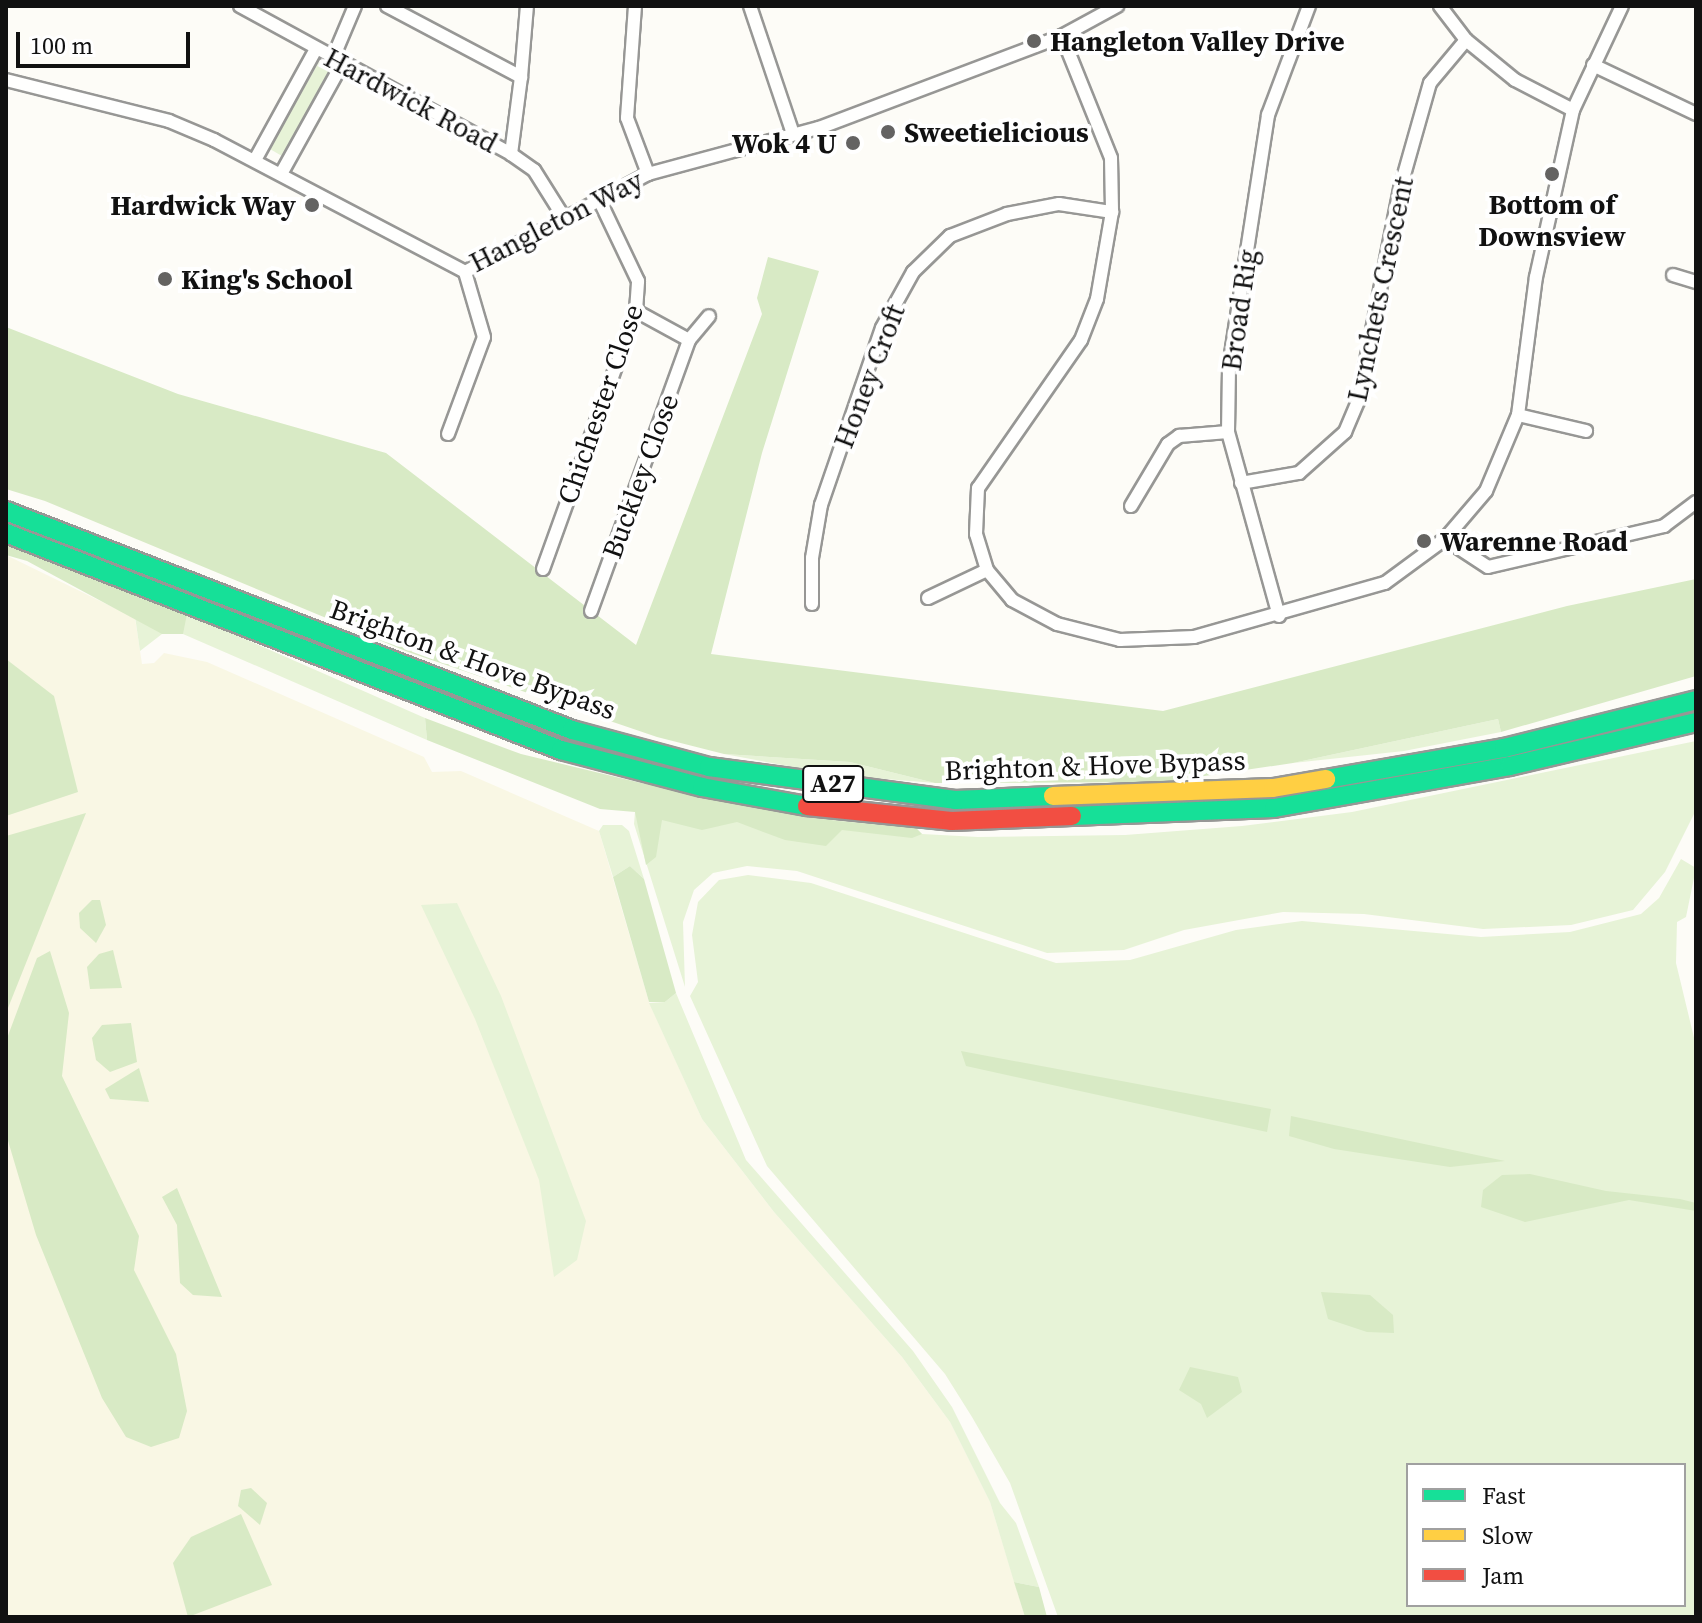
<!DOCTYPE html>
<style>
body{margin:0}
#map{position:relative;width:1702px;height:1623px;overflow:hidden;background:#fdfcf7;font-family:"Source Serif 4",serif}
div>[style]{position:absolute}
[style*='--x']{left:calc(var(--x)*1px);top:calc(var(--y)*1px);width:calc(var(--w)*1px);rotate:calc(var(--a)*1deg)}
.farmland>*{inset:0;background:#f9f7e4}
.green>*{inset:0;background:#e7f3d7;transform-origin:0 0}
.forest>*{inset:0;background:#d8eac5}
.roads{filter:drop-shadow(2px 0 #979795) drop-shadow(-2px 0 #979795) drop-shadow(0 2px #979795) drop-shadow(0 -2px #979795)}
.street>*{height:12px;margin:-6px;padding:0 6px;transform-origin:6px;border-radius:6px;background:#fffffe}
.fast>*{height:18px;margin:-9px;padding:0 9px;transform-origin:9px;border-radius:9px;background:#16e098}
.slow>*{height:18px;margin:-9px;padding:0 9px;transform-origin:9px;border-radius:9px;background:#ffcf43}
.jam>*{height:18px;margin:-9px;padding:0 9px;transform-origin:9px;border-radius:9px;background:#f24e42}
.dots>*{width:22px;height:22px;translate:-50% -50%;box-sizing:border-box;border:4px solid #fff;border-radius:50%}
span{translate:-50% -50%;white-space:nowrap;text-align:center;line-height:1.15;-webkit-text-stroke:8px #fff;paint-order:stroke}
.shield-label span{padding:2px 6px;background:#fff;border:2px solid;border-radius:6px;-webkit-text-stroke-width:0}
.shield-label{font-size:26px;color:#111;font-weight:700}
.poi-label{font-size:28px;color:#111;font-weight:700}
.left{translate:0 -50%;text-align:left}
.right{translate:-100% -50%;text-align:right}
.street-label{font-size:28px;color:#111}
.frame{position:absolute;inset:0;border:8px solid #111;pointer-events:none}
.legend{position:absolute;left:1406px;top:1463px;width:280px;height:144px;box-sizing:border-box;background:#fff;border:2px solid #a0a0a0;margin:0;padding:10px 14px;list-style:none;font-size:24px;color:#111}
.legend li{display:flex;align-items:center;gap:16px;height:40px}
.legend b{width:40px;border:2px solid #a0a0a0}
.scale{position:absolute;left:16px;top:32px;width:174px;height:36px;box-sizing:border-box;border:4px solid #111;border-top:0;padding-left:10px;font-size:24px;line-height:28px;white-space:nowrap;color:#111;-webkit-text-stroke:6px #fff;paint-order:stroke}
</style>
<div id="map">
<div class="farmland">
<i style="clip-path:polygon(6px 555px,135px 618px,142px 664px,154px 663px,164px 653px,207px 662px,424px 757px,432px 772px,461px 771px,599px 831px,649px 1002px,702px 1119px,774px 1212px,902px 1357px,950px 1422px,990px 1502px,1025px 1617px,6px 1617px)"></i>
</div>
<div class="green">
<i style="left:319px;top:62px;width:16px;height:100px;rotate:30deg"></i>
<i style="clip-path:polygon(131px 589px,425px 718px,427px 740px,183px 634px,162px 634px,140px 651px)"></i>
<i style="clip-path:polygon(1498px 719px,1501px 732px,1404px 751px,1293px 763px)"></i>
<i style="clip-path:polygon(1696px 741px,1696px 810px,1665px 872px,1633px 910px,1571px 925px,1483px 929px,1364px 914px,1283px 912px,1184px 930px,1124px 950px,1047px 953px,797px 871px,747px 866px,713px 873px,694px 890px,683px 922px,685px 987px,634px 824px,635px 812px,767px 810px,916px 828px,922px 834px,978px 837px,1125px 835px,1242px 826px,1352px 812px)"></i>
<i style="clip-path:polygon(724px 754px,850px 762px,935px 783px,836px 775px)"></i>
<i style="clip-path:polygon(603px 825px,622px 825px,629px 831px,644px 879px,630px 866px,613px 877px,599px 831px)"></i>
<i style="clip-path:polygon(evenodd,1681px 859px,1696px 868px,1686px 917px,1677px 922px,1676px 963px,1696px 1046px,1696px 1617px,1058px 1617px,1010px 1483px,972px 1417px,945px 1374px,767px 1166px,690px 996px,698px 982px,692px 935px,698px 902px,719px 880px,748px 875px,811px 883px,1056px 963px,1130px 960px,1236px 930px,1302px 921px,1481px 937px,1570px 932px,1641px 914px,1659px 898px,1681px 859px,1408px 1465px,1684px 1465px,1684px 1605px,1408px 1605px,1408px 1465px)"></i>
<i style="clip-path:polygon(457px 903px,501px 996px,586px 1221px,577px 1260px,554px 1277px,539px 1180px,475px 1019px,421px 905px)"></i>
<i style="clip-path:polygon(676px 993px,746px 1160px,913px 1351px,952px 1407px,1000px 1503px,1016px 1523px,1039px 1587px,1014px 1582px,990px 1502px,950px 1422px,902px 1357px,774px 1212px,702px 1119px,649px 1003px,665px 1002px)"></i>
</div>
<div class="forest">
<i style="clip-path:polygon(768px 257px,819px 271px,762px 453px,711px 654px,1163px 711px,1567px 606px,1696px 579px,1696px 676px,1501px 732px,1498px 719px,1293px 763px,1164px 782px,935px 783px,850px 762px,724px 754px,657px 737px,408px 652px,45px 501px,6px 489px,6px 327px,178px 394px,386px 453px,636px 645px,762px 314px,757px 298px)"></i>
<i style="clip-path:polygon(6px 544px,187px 614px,183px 634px,162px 634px,27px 561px,6px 555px)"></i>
<i style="clip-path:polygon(6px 659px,54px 696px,78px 792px,6px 816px)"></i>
<i style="clip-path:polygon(425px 718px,521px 754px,641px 783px,836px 821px,916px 828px,922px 834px,912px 838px,842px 830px,826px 846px,785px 840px,737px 822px,702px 830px,662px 820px,656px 857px,646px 865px,635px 812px,600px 809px,427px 740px)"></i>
<i style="clip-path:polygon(86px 813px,6px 1013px,6px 836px)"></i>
<i style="clip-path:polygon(630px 866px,644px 879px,676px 993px,665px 1002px,649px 1002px,613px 877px)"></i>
<i style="clip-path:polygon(92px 900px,100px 900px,106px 925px,96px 943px,80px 928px,79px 913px)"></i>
<i style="clip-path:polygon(113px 950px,122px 988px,90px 989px,87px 967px,99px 954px)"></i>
<i style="clip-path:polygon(50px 951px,69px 1013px,62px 1076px,139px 1236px,134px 1270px,176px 1354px,187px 1411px,179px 1438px,151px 1447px,126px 1437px,102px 1398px,36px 1235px,6px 1134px,6px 1041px,37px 958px)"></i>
<i style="clip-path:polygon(131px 1023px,137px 1062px,110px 1072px,96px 1060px,92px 1038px,102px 1025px)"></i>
<i style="clip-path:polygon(961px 1051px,1271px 1109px,1267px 1132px,966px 1066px)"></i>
<i style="clip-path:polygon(139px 1068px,149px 1102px,110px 1099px,105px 1089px)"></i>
<i style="clip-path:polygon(1291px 1116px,1505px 1161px,1450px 1167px,1334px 1149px,1289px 1136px)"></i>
<i style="clip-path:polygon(1530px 1174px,1606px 1191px,1680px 1199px,1696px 1203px,1696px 1211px,1629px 1200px,1525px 1222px,1481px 1207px,1483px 1190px,1502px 1175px)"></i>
<i style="clip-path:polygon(177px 1188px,222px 1297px,193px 1295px,180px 1283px,177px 1225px,162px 1197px)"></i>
<i style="clip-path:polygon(1321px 1292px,1370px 1295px,1393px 1315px,1394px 1333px,1367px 1332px,1328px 1319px)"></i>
<i style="clip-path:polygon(1190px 1367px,1238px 1377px,1242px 1392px,1207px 1418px,1201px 1404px,1179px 1390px)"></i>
<i style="clip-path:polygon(251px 1488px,267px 1503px,260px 1525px,238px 1506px,241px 1490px)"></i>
<i style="clip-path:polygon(241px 1514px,272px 1585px,188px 1617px,173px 1563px,191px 1537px)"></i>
<i style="clip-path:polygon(1014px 1582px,1039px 1587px,1047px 1617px,1025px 1617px)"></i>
</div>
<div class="roads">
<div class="street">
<i style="--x:240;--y:6;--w:309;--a:28.6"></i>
<i style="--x:511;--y:154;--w:28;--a:35"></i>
<i style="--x:534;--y:170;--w:54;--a:57.8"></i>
<i style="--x:387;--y:6;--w:152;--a:27.9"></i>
<i style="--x:521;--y:77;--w:78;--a:97.4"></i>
<i style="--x:635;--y:6;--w:112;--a:94.1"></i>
<i style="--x:627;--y:118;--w:60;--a:69.4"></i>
<i style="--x:750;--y:6;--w:135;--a:71.4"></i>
<i style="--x:1440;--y:6;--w:43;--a:52.6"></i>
<i style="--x:1466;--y:40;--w:63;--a:39.2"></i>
<i style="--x:1515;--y:80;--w:65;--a:27.3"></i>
<i style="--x:1062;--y:36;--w:131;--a:68.1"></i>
<i style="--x:1111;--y:158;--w:54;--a:88.9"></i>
<i style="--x:1112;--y:212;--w:88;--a:99.8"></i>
<i style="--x:1097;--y:299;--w:44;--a:111.3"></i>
<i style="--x:1081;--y:340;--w:180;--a:124.8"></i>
<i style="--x:978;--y:488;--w:46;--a:92.5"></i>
<i style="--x:976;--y:534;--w:38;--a:73"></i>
<i style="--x:987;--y:570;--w:39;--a:50"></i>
<i style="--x:1012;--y:600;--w:51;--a:28.1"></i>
<i style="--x:1057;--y:624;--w:65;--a:14.3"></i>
<i style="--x:1120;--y:640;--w:74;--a:-2.3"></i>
<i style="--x:1194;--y:637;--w:198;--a:-15.8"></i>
<i style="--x:1385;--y:583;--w:74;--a:-36.3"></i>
<i style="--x:1445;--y:539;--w:63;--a:-49.5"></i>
<i style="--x:1486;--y:491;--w:82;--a:-67.2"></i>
<i style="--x:1518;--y:415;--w:139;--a:-82.6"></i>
<i style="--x:1536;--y:277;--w:171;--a:-77.5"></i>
<i style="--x:1573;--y:110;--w:115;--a:-64.8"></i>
<i style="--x:333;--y:58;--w:56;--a:-67.1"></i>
<i style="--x:1593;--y:65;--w:114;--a:25.4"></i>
<i style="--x:521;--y:77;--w:71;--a:-85.2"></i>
<i style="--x:6;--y:80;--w:168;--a:14.1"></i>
<i style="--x:169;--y:121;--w:49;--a:22.9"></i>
<i style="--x:214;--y:140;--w:284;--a:27.7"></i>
<i style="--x:465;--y:272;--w:208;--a:-28.2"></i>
<i style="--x:648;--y:174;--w:177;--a:-15.1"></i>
<i style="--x:819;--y:128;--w:260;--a:-20.7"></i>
<i style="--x:1062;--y:36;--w:63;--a:-28.6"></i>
<i style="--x:255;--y:160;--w:127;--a:-61.2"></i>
<i style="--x:281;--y:174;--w:126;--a:-61"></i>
<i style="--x:1673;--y:275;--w:24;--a:17"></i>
<i style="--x:689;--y:340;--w:31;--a:-50"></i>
<i style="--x:1518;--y:415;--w:70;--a:13.2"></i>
<i style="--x:448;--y:434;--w:103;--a:-69.6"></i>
<i style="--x:484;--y:337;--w:68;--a:-106.3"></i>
<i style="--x:1241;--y:483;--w:59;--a:-9.8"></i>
<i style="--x:1299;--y:473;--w:62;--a:-41.7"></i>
<i style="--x:1345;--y:432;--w:34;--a:-67"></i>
<i style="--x:1358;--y:401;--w:216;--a:-78.8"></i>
<i style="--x:1400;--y:189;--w:110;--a:-74.2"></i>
<i style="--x:1430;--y:83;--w:56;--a:-50.1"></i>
<i style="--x:1131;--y:506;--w:72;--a:-59.2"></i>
<i style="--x:1168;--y:444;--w:14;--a:-36"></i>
<i style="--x:1179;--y:436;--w:49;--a:-4.7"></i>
<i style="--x:1445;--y:539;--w:51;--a:33.1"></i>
<i style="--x:1488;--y:567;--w:181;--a:-13.1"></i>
<i style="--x:1664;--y:526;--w:40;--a:-37"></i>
<i style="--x:543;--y:569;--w:274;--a:-70.2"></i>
<i style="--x:636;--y:311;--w:30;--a:-86"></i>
<i style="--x:638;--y:281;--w:93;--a:-115.5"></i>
<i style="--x:928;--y:598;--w:65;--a:-25.4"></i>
<i style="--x:812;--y:604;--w:46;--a:-90"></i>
<i style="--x:812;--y:558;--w:54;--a:-80.4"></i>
<i style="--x:821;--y:505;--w:187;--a:-71"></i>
<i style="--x:882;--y:328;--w:64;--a:-61"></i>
<i style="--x:913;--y:272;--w:52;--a:-44.2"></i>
<i style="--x:950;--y:236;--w:61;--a:-21.1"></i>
<i style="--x:1007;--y:214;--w:53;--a:-10.9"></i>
<i style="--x:1059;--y:204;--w:54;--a:8.6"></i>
<i style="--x:591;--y:611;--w:288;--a:-70.1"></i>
<i style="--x:689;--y:340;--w:60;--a:-151.3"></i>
<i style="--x:1279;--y:616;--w:191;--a:-105.5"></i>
<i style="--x:1228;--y:432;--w:65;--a:-89.1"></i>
<i style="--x:1229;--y:367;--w:255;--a:-81.2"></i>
<i style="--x:1268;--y:115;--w:116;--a:-69.4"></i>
</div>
<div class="fast">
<i style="--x:6;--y:511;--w:607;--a:21.15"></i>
<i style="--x:572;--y:730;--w:142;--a:15.1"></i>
<i style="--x:709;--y:767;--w:248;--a:7.6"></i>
<i style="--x:955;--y:800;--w:98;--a:-2.3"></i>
<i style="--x:6;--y:533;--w:596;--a:21.36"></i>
<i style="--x:561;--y:750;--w:146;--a:14.7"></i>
<i style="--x:702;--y:787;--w:107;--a:10.3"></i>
<i style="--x:1326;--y:779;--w:181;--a:-9.9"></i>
<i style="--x:1504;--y:748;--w:198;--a:-14"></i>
<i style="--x:1072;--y:816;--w:202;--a:-2.3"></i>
<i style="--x:1274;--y:808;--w:240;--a:-10.1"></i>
<i style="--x:1510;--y:766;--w:191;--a:-13.3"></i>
</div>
<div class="slow">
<i style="--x:1053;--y:796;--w:220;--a:-2.1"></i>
<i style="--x:1273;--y:788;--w:54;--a:-9.6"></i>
</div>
<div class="jam">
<i style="--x:807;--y:806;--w:145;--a:5.9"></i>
<i style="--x:951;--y:821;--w:121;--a:-2.4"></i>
</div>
</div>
<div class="dots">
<i style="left:1034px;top:41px;background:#646362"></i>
<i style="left:888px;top:132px;background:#646362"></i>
<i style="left:853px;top:143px;background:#646362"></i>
<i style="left:1552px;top:174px;background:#646362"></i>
<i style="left:312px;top:205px;background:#646362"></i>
<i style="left:165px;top:279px;background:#646362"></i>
<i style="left:1424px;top:541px;background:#646362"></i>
</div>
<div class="shield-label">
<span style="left:833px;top:784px">A27</span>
</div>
<div class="poi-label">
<span class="left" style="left:1050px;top:41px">Hangleton Valley Drive</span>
<span class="left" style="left:904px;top:132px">Sweetielicious</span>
<span class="right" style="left:837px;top:143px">Wok 4 U</span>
<span style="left:1552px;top:220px">Bottom of<br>Downsview</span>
<span class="right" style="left:296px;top:205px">Hardwick Way</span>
<span class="left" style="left:181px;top:279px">King's School</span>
<span class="left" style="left:1440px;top:541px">Warenne Road</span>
</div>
<div class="street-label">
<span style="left:411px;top:100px;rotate:28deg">Hardwick Road</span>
<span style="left:556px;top:221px;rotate:-27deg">Hangleton Way</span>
<span style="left:1380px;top:289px;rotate:-78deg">Lynchets Crescent</span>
<span style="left:1239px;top:310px;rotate:-82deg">Broad Rig</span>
<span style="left:869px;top:376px;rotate:-69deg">Honey Croft</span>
<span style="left:600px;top:404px;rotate:-71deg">Chichester Close</span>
<span style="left:640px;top:476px;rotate:-70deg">Buckley Close</span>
<span style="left:473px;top:659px;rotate:20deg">Brighton &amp; Hove Bypass</span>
<span style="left:1095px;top:765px;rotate:-2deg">Brighton &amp; Hove Bypass</span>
</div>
<div class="frame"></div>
<ul class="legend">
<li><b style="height:10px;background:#16e098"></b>Fast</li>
<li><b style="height:10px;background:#ffcf43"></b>Slow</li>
<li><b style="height:10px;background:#f24e42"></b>Jam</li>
</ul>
<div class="scale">100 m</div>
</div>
